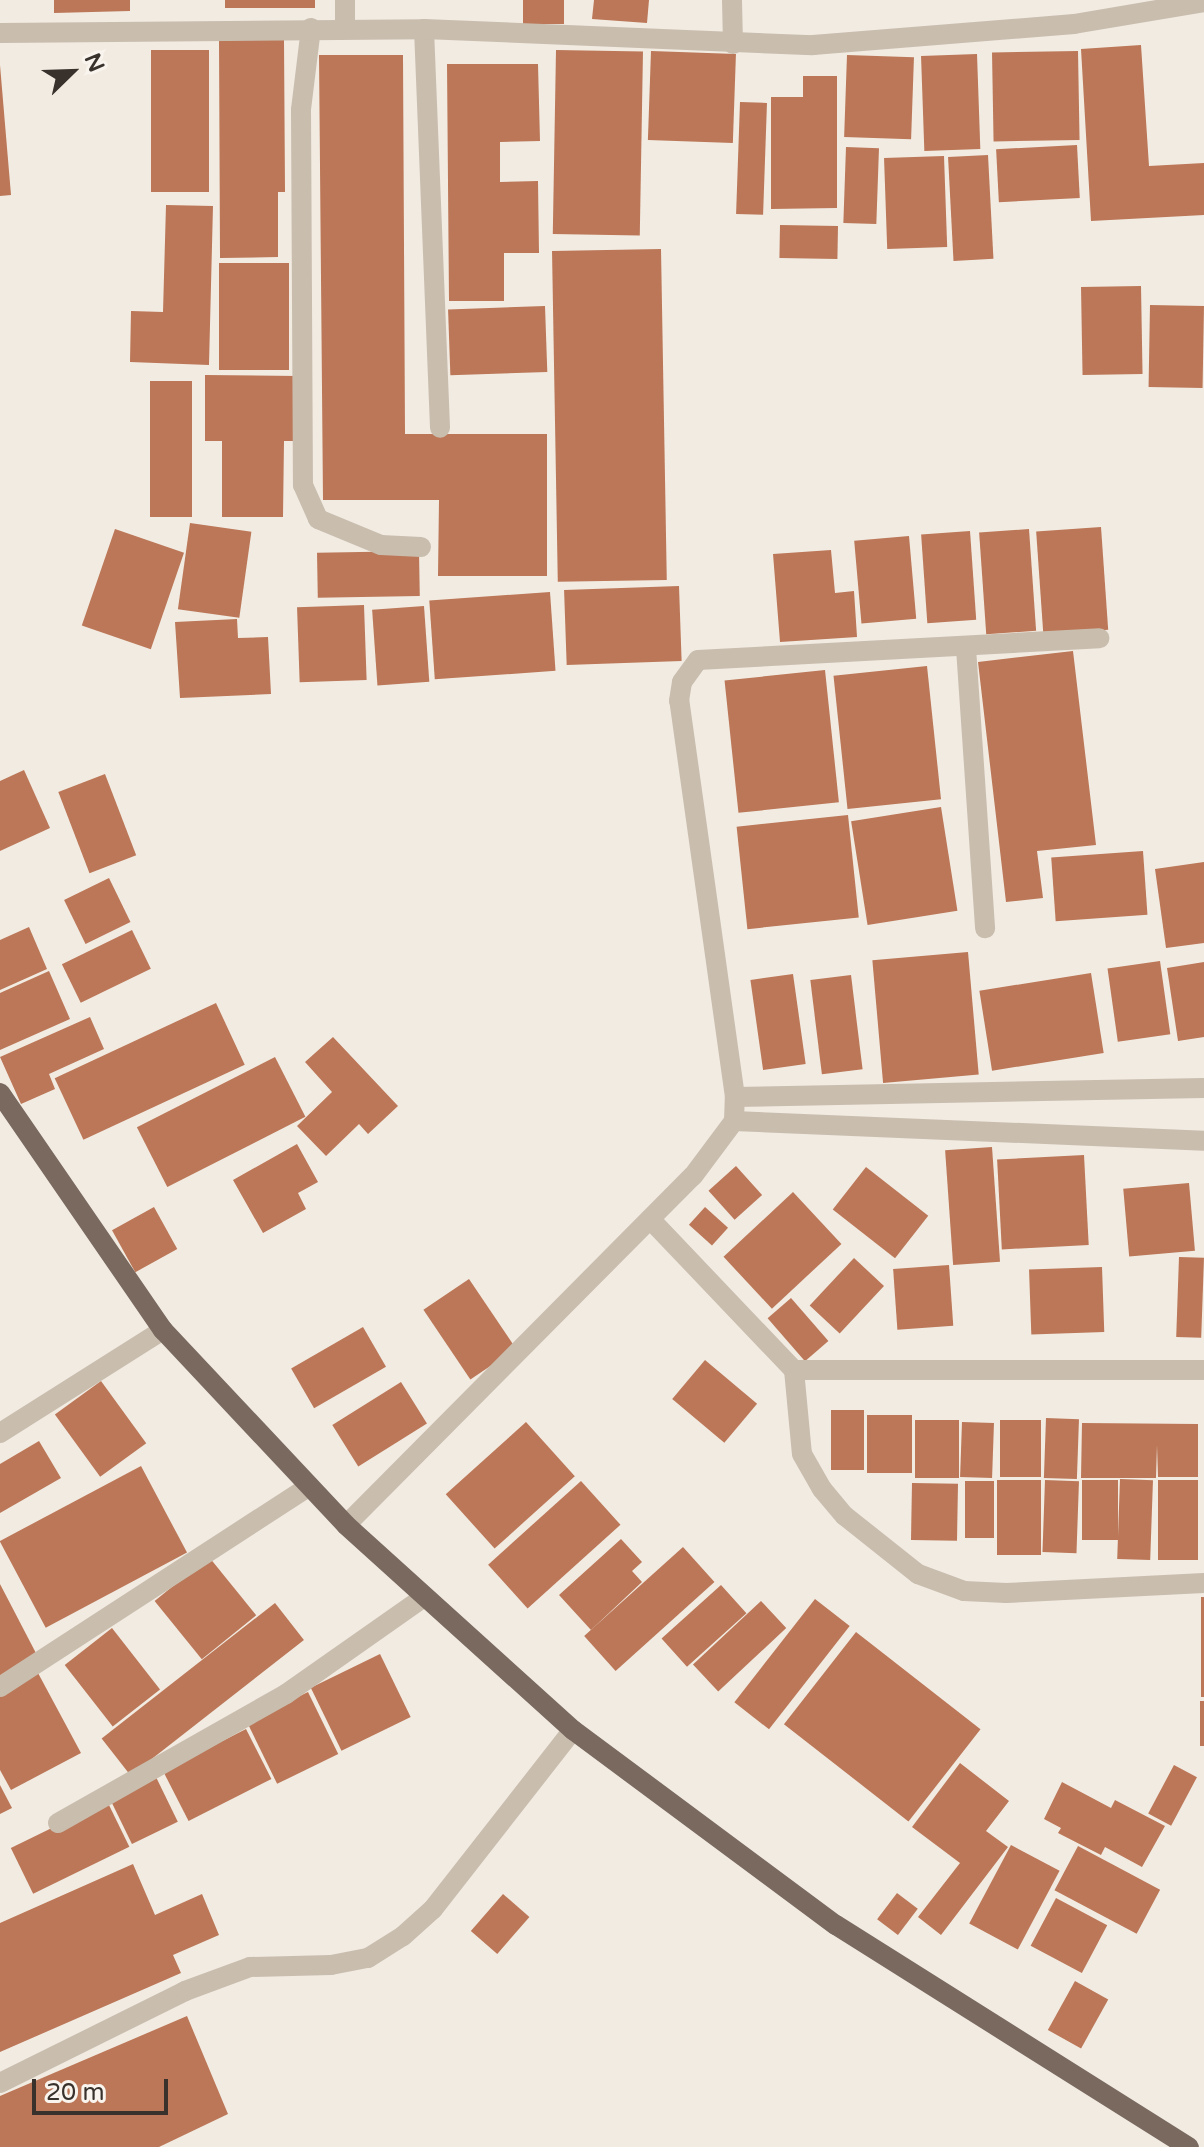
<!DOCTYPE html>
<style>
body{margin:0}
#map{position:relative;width:1204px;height:2147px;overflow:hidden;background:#f2ebe2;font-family:"Varela Round",sans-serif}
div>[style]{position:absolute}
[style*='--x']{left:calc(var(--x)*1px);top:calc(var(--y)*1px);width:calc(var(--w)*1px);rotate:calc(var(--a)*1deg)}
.building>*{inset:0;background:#bb7757;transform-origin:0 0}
.service>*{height:20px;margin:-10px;padding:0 10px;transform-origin:10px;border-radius:10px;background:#c9bdae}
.minor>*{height:20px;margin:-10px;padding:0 10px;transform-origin:10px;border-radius:10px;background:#c9bdae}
.primary>*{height:20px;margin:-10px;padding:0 10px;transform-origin:10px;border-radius:10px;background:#79695f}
span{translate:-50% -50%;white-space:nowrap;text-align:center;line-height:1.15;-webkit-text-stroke:7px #f9f5ee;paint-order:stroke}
.north{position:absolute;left:32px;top:32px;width:80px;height:80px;-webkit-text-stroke:6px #f9f5ee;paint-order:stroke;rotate:67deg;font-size:22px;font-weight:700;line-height:32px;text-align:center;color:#38312c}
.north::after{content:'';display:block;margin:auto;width:28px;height:36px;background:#38312c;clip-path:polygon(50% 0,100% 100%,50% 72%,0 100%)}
.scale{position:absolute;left:32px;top:2079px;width:136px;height:36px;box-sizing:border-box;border:4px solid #38312c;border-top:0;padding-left:10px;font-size:24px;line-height:28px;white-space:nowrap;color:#38312c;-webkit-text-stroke:6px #f9f5ee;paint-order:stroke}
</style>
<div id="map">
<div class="building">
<i style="clip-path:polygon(54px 0,130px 0,130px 11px,54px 13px)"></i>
<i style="left:225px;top:0;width:90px;height:8px"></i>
<i style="left:523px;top:0;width:41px;height:24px"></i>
<i style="clip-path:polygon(594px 0,649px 0,647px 23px,592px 19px)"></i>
<i style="clip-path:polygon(284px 39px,285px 192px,278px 192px,278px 257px,220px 258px,219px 40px)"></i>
<i style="clip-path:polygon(1141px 45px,1149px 166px,1204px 163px,1204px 215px,1091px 221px,1081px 49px)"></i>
<i style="left:151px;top:50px;width:58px;height:142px"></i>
<i style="left:556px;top:50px;width:87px;height:184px;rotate:1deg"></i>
<i style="left:651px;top:51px;width:85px;height:89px;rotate:2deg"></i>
<i style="left:1078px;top:51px;width:89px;height:86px;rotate:89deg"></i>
<i style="left:977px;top:54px;width:95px;height:56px;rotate:88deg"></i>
<i style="clip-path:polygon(319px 55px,403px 55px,405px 434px,547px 434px,547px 576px,438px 576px,439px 500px,323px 500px)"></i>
<i style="left:847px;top:55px;width:67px;height:82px;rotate:2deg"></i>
<i style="clip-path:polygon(447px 64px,538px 64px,540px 141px,500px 142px,500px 182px,538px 181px,539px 253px,504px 253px,504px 301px,449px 301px)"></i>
<i style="clip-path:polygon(0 65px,11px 195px,0 196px)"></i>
<i style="clip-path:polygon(803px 76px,837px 76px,837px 208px,771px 209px,771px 97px,803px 97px)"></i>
<i style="left:740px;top:102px;width:27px;height:112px;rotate:2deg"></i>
<i style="left:1077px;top:145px;width:53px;height:81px;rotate:87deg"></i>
<i style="left:846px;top:147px;width:33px;height:76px;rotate:2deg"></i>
<i style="left:988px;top:155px;width:104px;height:40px;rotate:87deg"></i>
<i style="left:944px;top:156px;width:91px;height:60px;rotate:88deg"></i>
<i style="clip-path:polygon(166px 205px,213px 206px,209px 365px,130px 362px,131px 311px,163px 312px)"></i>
<i style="left:780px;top:225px;width:58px;height:33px;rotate:1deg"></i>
<i style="left:661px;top:249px;width:331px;height:109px;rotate:89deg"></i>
<i style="left:219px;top:263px;width:70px;height:107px"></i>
<i style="left:1141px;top:286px;width:88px;height:60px;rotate:89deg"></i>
<i style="left:1150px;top:305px;width:54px;height:82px;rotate:1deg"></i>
<i style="left:545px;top:306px;width:66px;height:97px;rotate:88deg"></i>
<i style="clip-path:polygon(205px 375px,298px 376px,298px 441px,284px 441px,283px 517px,222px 517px,222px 441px,205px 441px)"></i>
<i style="left:150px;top:381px;width:42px;height:136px"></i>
<i style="left:190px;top:523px;width:62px;height:87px;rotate:8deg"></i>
<i style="left:1101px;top:527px;width:103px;height:65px;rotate:86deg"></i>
<i style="left:115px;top:529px;width:73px;height:102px;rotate:19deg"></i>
<i style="left:1029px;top:529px;width:102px;height:50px;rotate:86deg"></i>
<i style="left:970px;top:531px;width:89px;height:49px;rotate:86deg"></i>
<i style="left:909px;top:536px;width:83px;height:55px;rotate:85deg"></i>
<i style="clip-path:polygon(831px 550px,835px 593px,854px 591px,857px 637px,780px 642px,773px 554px)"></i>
<i style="left:419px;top:551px;width:45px;height:102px;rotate:89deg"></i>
<i style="left:679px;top:586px;width:75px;height:115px;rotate:88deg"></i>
<i style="left:550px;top:592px;width:79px;height:121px;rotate:86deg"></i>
<i style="left:364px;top:605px;width:75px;height:67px;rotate:88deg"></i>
<i style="left:424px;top:606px;width:76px;height:52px;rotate:86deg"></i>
<i style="clip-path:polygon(237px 619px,238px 638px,268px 637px,271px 694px,180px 698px,175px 622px)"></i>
<i style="clip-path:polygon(1073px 651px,1096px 845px,1037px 851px,1043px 898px,1006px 902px,978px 662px)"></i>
<i style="left:927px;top:666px;width:134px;height:94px;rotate:84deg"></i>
<i style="left:825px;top:670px;width:133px;height:101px;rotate:84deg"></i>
<i style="clip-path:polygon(24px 770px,50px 828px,0 851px,0 781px)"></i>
<i style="left:105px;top:774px;width:87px;height:50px;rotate:69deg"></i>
<i style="left:941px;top:807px;width:105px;height:91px;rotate:81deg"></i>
<i style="left:848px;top:815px;width:103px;height:112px;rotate:84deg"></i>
<i style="left:1143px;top:851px;width:64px;height:92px;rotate:86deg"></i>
<i style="clip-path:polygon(1204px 862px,1204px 943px,1166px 948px,1155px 869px)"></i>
<i style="left:109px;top:878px;width:49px;height:50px;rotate:64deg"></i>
<i style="clip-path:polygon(29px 927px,47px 969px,0 990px,0 940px)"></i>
<i style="left:132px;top:930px;width:43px;height:78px;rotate:64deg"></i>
<i style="left:968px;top:952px;width:123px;height:96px;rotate:85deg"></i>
<i style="left:1160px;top:961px;width:74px;height:53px;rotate:82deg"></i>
<i style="clip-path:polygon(1204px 962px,1204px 1037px,1178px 1041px,1167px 968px)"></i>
<i style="clip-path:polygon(49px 971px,70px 1019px,0 1050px,0 993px)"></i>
<i style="left:1091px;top:973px;width:81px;height:113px;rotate:81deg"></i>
<i style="left:793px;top:974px;width:91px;height:43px;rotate:82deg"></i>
<i style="left:851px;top:975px;width:95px;height:41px;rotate:83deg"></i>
<i style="left:216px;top:1003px;width:68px;height:178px;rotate:65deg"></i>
<i style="clip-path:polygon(90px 1017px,104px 1049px,49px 1074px,55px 1089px,21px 1104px,0 1057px)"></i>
<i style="clip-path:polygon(333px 1037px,398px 1106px,368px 1134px,359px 1124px,326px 1156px,297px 1126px,332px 1092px,305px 1062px)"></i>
<i style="left:275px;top:1057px;width:67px;height:155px;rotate:63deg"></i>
<i style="clip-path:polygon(297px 1144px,318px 1182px,298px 1193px,306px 1209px,263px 1233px,233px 1180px)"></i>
<i style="left:992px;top:1147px;width:115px;height:47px;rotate:86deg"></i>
<i style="left:1084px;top:1155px;width:90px;height:87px;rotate:87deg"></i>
<i style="left:736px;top:1166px;width:39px;height:37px;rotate:48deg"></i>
<i style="left:866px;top:1167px;width:79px;height:54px;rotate:38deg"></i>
<i style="left:1189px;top:1183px;width:68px;height:66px;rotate:85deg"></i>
<i style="left:793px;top:1192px;width:71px;height:95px;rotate:47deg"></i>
<i style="left:154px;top:1207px;width:48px;height:48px;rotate:61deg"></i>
<i style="left:705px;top:1207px;width:31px;height:24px;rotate:42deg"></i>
<i style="left:1179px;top:1257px;width:25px;height:80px;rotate:2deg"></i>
<i style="left:854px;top:1258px;width:41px;height:65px;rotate:43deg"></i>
<i style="left:949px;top:1265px;width:61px;height:56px;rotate:86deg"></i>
<i style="left:1102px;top:1267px;width:65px;height:73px;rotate:88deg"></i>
<i style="left:469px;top:1279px;width:84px;height:55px;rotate:56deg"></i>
<i style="left:791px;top:1298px;width:57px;height:31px;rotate:49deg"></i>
<i style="left:363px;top:1327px;width:46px;height:83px;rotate:60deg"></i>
<i style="left:705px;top:1360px;width:68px;height:51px;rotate:40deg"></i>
<i style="left:101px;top:1381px;width:77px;height:57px;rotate:54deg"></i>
<i style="left:401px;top:1382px;width:49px;height:81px;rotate:58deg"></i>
<i style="left:831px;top:1410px;width:33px;height:60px"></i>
<i style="left:867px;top:1415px;width:45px;height:58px"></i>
<i style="left:1046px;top:1418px;width:33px;height:60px;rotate:2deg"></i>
<i style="left:959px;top:1420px;width:58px;height:44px;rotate:90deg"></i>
<i style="left:1000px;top:1420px;width:41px;height:57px"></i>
<i style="left:526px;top:1422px;width:73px;height:108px;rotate:48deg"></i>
<i style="left:962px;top:1422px;width:32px;height:55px;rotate:2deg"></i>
<i style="clip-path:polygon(1082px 1423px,1198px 1424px,1198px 1477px,1158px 1477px,1157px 1445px,1156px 1478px,1081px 1478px)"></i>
<i style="clip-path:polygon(39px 1441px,61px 1478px,0 1513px,0 1464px)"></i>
<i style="left:141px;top:1466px;width:98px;height:160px;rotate:62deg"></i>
<i style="left:1120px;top:1479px;width:33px;height:80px;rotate:2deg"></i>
<i style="left:997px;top:1480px;width:44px;height:75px"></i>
<i style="left:1045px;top:1480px;width:34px;height:72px;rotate:2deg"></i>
<i style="left:1082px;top:1480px;width:36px;height:60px"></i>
<i style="left:1158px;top:1480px;width:40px;height:80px"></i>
<i style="left:581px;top:1481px;width:59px;height:125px;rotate:48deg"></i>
<i style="left:965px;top:1481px;width:29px;height:57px"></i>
<i style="left:912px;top:1483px;width:46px;height:57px;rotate:1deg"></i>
<i style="clip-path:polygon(621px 1539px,642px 1562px,632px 1571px,642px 1582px,591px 1630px,559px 1595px)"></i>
<i style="left:683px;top:1547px;width:47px;height:133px;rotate:48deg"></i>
<i style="left:209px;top:1557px;width:75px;height:70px;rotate:51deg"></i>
<i style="clip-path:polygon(0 1584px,38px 1657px,0 1677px)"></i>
<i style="left:721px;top:1585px;width:38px;height:80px;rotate:48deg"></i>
<i style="left:1201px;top:1597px;width:3px;height:100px"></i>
<i style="left:815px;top:1599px;width:44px;height:131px;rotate:38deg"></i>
<i style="left:761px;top:1601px;width:37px;height:93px;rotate:47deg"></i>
<i style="left:275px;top:1603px;width:47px;height:220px;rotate:52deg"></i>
<i style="left:112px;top:1628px;width:78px;height:60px;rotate:52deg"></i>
<i style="left:856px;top:1632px;width:158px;height:117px;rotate:38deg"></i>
<i style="left:380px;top:1654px;width:70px;height:77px;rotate:64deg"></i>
<i style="clip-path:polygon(38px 1673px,81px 1753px,11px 1790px,0 1770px,0 1693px)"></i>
<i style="left:308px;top:1692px;width:69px;height:68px;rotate:64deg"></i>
<i style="left:1200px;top:1701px;width:4px;height:45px"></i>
<i style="left:246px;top:1729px;width:56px;height:93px;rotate:63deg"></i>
<i style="clip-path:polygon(960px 1763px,1009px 1801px,986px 1831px,1008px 1847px,941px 1935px,918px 1917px,960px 1863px,912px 1827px)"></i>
<i style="left:1174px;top:1765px;width:26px;height:55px;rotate:28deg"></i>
<i style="left:155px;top:1775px;width:52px;height:51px;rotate:64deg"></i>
<i style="clip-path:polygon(1062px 1782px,1111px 1808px,1115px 1800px,1165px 1826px,1142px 1867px,1105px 1847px,1101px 1855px,1058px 1833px,1061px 1828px,1044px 1819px)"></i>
<i style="clip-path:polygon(0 1785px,12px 1808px,0 1814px)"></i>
<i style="left:107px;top:1801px;width:51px;height:107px;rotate:64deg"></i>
<i style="left:1011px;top:1845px;width:55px;height:89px;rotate:28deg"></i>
<i style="left:1078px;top:1846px;width:93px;height:50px;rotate:28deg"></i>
<i style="clip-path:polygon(133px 1864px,155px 1915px,202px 1894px,219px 1935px,173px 1955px,181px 1973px,0 2052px,0 1923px)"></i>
<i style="left:897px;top:1893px;width:26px;height:33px;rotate:37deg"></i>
<i style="left:503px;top:1894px;width:35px;height:49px;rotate:41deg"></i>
<i style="left:1056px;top:1898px;width:58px;height:54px;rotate:28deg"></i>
<i style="left:1075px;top:1981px;width:38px;height:56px;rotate:29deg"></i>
<i style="clip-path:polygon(187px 2016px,228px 2114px,159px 2147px,0 2147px,0 2096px)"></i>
</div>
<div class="service">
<i style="--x:0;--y:2083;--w:207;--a:-26.4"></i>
<i style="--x:185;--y:1991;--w:69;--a:-20.3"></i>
<i style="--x:250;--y:1967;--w:81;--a:-1.4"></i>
<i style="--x:331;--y:1965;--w:38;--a:-11"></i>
<i style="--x:368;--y:1958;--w:41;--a:-32.2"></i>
<i style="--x:403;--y:1936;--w:40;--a:-42"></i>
<i style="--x:433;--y:1909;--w:227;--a:-52"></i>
</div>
<div class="minor">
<i style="--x:732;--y:0;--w:44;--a:88.7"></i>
<i style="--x:311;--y:28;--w:83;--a:97"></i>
<i style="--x:301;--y:110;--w:375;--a:89.7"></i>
<i style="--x:303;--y:485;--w:37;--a:66"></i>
<i style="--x:318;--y:519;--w:68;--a:22.4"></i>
<i style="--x:381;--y:545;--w:40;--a:2.9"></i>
<i style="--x:345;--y:28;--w:28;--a:-90"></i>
<i style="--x:424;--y:29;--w:399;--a:87.7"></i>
<i style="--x:0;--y:33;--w:424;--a:-0.5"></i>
<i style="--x:424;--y:29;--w:389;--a:2.4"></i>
<i style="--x:813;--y:45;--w:262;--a:-4.6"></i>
<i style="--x:1074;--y:24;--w:132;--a:-9.6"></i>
<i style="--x:966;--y:648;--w:281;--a:86.1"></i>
<i style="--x:735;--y:1097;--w:469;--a:-1.1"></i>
<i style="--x:734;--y:1121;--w:470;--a:2.4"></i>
<i style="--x:651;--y:1220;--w:207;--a:46.4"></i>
<i style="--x:794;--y:1370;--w:410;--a:0"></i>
<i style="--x:794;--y:1370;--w:84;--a:84.6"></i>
<i style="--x:802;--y:1454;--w:40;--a:60.3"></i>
<i style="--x:822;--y:1489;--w:35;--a:50"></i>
<i style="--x:845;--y:1516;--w:93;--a:38.5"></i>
<i style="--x:918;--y:1574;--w:49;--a:20.3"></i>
<i style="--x:964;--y:1591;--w:42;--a:2.7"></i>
<i style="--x:1006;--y:1593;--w:198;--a:-2.9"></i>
<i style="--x:0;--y:1433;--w:193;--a:-32.3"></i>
<i style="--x:346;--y:1525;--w:492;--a:-45.2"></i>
<i style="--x:693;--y:1176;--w:69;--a:-53.3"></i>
<i style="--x:734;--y:1121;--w:24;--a:-88"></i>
<i style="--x:735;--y:1097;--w:400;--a:-98"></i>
<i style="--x:679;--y:701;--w:19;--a:-81"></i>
<i style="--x:682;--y:682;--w:27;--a:-54"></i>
<i style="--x:698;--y:660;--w:402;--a:-3.1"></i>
<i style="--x:0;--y:1687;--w:369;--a:-33"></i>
<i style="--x:58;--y:1823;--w:262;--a:-29.5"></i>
<i style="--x:286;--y:1694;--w:169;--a:-35.1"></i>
</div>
<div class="primary">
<i style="--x:0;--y:1093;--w:288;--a:55.5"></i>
<i style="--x:163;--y:1330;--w:267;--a:46.8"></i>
<i style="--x:346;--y:1525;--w:306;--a:42.1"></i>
<i style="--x:573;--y:1730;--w:327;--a:36.6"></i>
<i style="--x:836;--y:1925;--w:417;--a:32.2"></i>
</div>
<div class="north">N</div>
<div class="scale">20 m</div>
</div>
